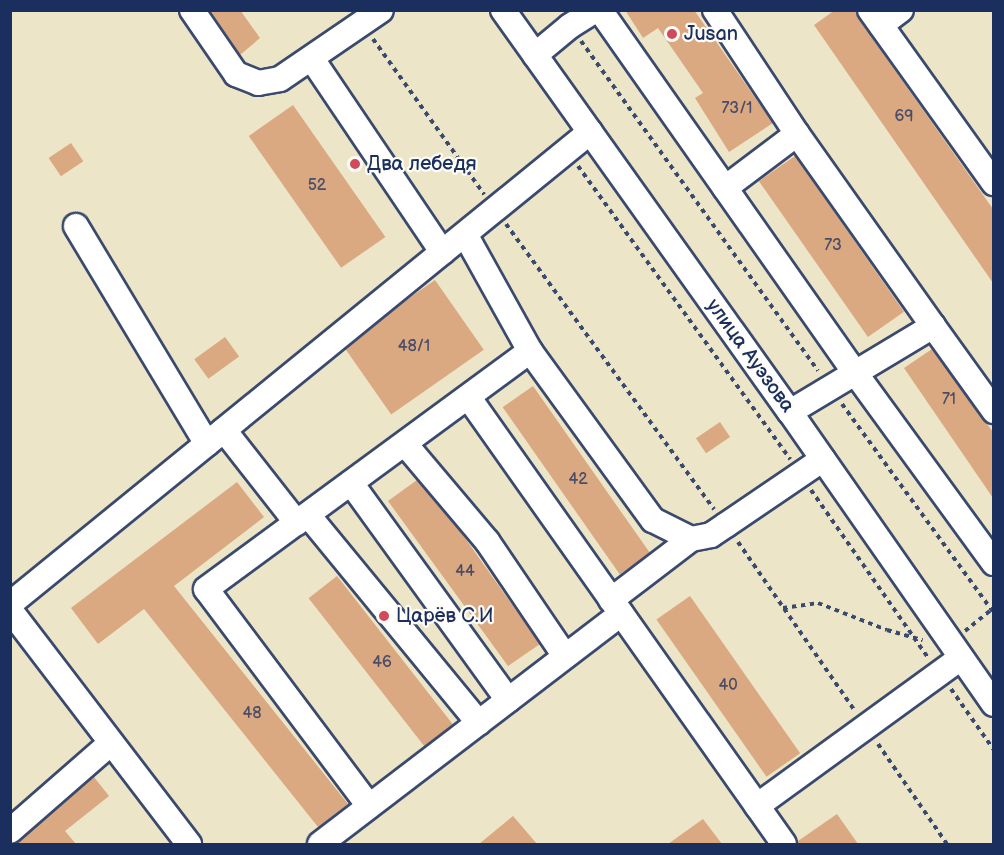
<!DOCTYPE html>
<meta charset="utf-8">
<style>
body{margin:0}
#map{position:relative;width:1004px;height:855px;overflow:hidden;background:#ede5c7;font-family:"Balsamiq Sans",sans-serif}
div>[style]{position:absolute}
[style*='--x']{left:calc(var(--x)*1px);top:calc(var(--y)*1px);width:calc(var(--w)*1px);rotate:calc(var(--a)*1deg)}
.building>*{inset:0;background:#daa881;transform-origin:0 0}
.path>*{height:4px;margin-top:-2px;transform-origin:0;background:repeating-linear-gradient(90deg,#3a4a6e 0 4.5px,transparent 0 9px)}
.roads{filter:drop-shadow(2px 0 #3a4a6e) drop-shadow(-2px 0 #3a4a6e) drop-shadow(0 2px #3a4a6e) drop-shadow(0 -2px #3a4a6e)}
.minor>*{height:24px;margin:-12px;padding:0 12px;transform-origin:12px;border-radius:12px;background:#fff}
.dots>*{width:16px;height:16px;translate:-50% -50%;box-sizing:border-box;border:3px solid #fdfcf7;border-radius:50%}
span{translate:-50% -50%;white-space:nowrap;text-align:center;line-height:1.15;-webkit-text-stroke:4.5px #fdfcf7;paint-order:stroke}
.number-label{font-size:16px;color:#4b4d67}
.number-label span{-webkit-text-stroke-width:0}
.poi-label{font-size:20px;color:#1b2f5e}
.left{translate:0 -50%;text-align:left}
.street-label{font-size:20px;color:#1b2f5e}
.frame{position:absolute;inset:0;border:12px solid #1b2f5e;pointer-events:none}
</style>
<div id="map">
<div class="building">
<i style="clip-path:polygon(210px 10px,240px 10px,260px 38px,240px 55px)"></i>
<i style="clip-path:polygon(625px 10px,694px 10px,773px 123px,729px 152px,695px 98px,703px 93px,658px 28px,643px 38px)"></i>
<i style="clip-path:polygon(835px 10px,856px 10px,858px 18px,993px 209px,993px 283px,814px 25px)"></i>
<i style="left:293px;top:105px;width:161px;height:54px;rotate:55deg"></i>
<i style="left:71px;top:143px;width:22px;height:27px;rotate:56deg"></i>
<i style="left:795px;top:156px;width:190px;height:44px;rotate:55deg"></i>
<i style="left:435px;top:280px;width:85px;height:113px;rotate:55deg"></i>
<i style="left:225px;top:337px;width:24px;height:38px;rotate:54deg"></i>
<i style="clip-path:polygon(932px 349px,993px 432px,993px 498px,904px 368px)"></i>
<i style="left:533px;top:386px;width:204px;height:37px;rotate:55deg"></i>
<i style="left:720px;top:422px;width:18px;height:29px;rotate:56deg"></i>
<i style="clip-path:polygon(417px 480px,460px 531px,540px 644px,508px 666px,388px 501px)"></i>
<i style="clip-path:polygon(237px 482px,264px 517px,174px 586px,348px 804px,318px 827px,144px 609px,98px 644px,71px 608px)"></i>
<i style="left:337px;top:576px;width:188px;height:36px;rotate:52deg"></i>
<i style="left:690px;top:596px;width:192px;height:41px;rotate:55deg"></i>
<i style="clip-path:polygon(94px 777px,109px 796px,65px 831px,76px 844px,14px 844px)"></i>
<i style="clip-path:polygon(837px 814px,858px 844px,798px 844px,798px 841px)"></i>
<i style="clip-path:polygon(513px 816px,537px 844px,479px 844px)"></i>
<i style="clip-path:polygon(703px 819px,722px 844px,668px 844px)"></i>
</div>
<div class="path">
<i style="--x:373;--y:39;--w:191;--a:54.4"></i>
<i style="--x:581;--y:41;--w:406;--a:54.3"></i>
<i style="--x:578;--y:166;--w:362;--a:54.1"></i>
<i style="--x:506;--y:224;--w:353;--a:53.9"></i>
<i style="--x:842;--y:404;--w:258;--a:54"></i>
<i style="--x:811;--y:490;--w:206;--a:55.1"></i>
<i style="--x:738;--y:542;--w:206;--a:55.3"></i>
<i style="--x:783;--y:608;--w:35;--a:-8"></i>
<i style="--x:818;--y:603;--w:74;--a:21.4"></i>
<i style="--x:887;--y:630;--w:37;--a:16"></i>
<i style="--x:965;--y:631;--w:33;--a:-39"></i>
<i style="--x:951;--y:689;--w:75;--a:54.8"></i>
<i style="--x:878;--y:744;--w:121;--a:55.4"></i>
</div>
<div class="roads">
<div class="minor">
<i style="--x:192;--y:10;--w:78;--a:55.5"></i>
<i style="--x:236;--y:74;--w:24;--a:22"></i>
<i style="--x:258;--y:83;--w:22;--a:-10"></i>
<i style="--x:280;--y:79;--w:122;--a:-34.3"></i>
<i style="--x:503;--y:10;--w:494;--a:54.5"></i>
<i style="--x:790;--y:412;--w:356;--a:55.1"></i>
<i style="--x:600;--y:10;--w:445;--a:54.9"></i>
<i style="--x:856;--y:374;--w:234;--a:53.9"></i>
<i style="--x:715;--y:10;--w:149;--a:56.5"></i>
<i style="--x:797;--y:134;--w:235;--a:54.7"></i>
<i style="--x:870;--y:10;--w:213;--a:54.4"></i>
<i style="--x:881;--y:25;--w:25;--a:-37"></i>
<i style="--x:535;--y:55;--w:45;--a:-39.6"></i>
<i style="--x:570;--y:26;--w:31;--a:-32"></i>
<i style="--x:312;--y:59;--w:233;--a:56"></i>
<i style="--x:725;--y:188;--w:90;--a:-36.9"></i>
<i style="--x:76;--y:226;--w:254;--a:59"></i>
<i style="--x:530;--y:351;--w:209;--a:54"></i>
<i style="--x:653;--y:520;--w:42;--a:26.6"></i>
<i style="--x:691;--y:539;--w:20;--a:-11"></i>
<i style="--x:711;--y:535;--w:18;--a:-34"></i>
<i style="--x:726;--y:525;--w:117;--a:-34.2"></i>
<i style="--x:469;--y:398;--w:546;--a:54.77"></i>
<i style="--x:790;--y:412;--w:167;--a:-31"></i>
<i style="--x:933;--y:326;--w:105;--a:54.3"></i>
<i style="--x:224;--y:430;--w:118;--a:51.9"></i>
<i style="--x:405;--y:444;--w:127;--a:49.8"></i>
<i style="--x:487;--y:541;--w:139;--a:55.9"></i>
<i style="--x:351;--y:483;--w:268;--a:54.1"></i>
<i style="--x:308;--y:515;--w:269;--a:50.6"></i>
<i style="--x:611;--y:600;--w:101;--a:-37.3"></i>
<i style="--x:10;--y:604;--w:748;--a:-39.14"></i>
<i style="--x:10;--y:610;--w:295;--a:52.6"></i>
<i style="--x:369;--y:806;--w:271;--a:-126.9"></i>
<i style="--x:206;--y:589;--w:402;--a:-36.3"></i>
<i style="--x:530;--y:351;--w:132;--a:-119.1"></i>
<i style="--x:757;--y:806;--w:252;--a:-36"></i>
<i style="--x:10;--y:831;--w:134;--a:-41.1"></i>
<i style="--x:320;--y:844;--w:379;--a:-37.4"></i>
</div>
</div>
<div class="dots">
<i style="left:672px;top:34px;background:#d1495b"></i>
<i style="left:355px;top:164px;background:#d1495b"></i>
<i style="left:384px;top:616px;background:#d1495b"></i>
</div>
<div class="number-label">
<span style="left:737px;top:109px">73/1</span>
<span style="left:904px;top:117px">69</span>
<span style="left:317px;top:186px">52</span>
<span style="left:833px;top:246px">73</span>
<span style="left:414px;top:347px">48/1</span>
<span style="left:949px;top:400px">71</span>
<span style="left:578px;top:480px">42</span>
<span style="left:465px;top:572px">44</span>
<span style="left:382px;top:663px">46</span>
<span style="left:728px;top:686px">40</span>
<span style="left:252px;top:714px">48</span>
</div>
<div class="poi-label">
<span class="left" style="left:684px;top:34px">Jusan</span>
<span class="left" style="left:367px;top:164px">Два лебедя</span>
<span class="left" style="left:396px;top:616px">Царёв С.И</span>
</div>
<div class="street-label">
<span style="left:750px;top:356px;rotate:54deg">улица Ауэзова</span>
</div>
<div class="frame"></div>
</div>
